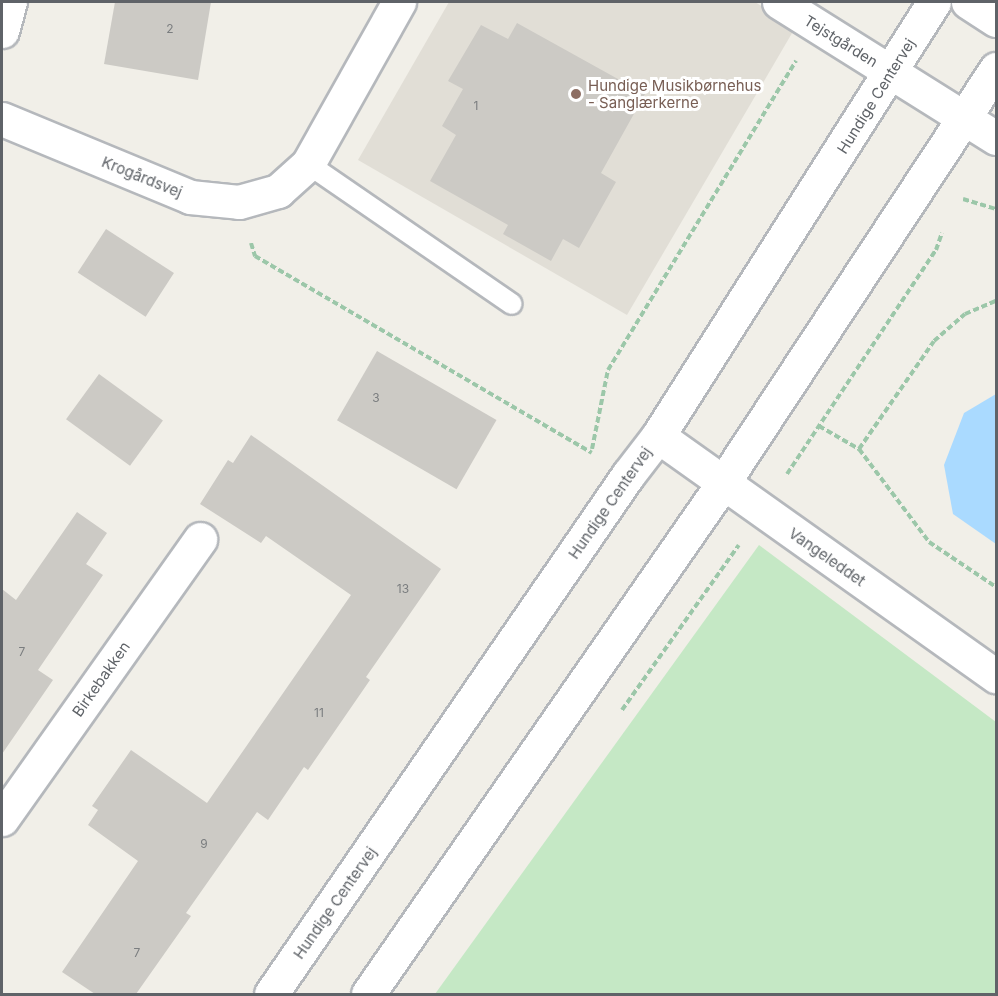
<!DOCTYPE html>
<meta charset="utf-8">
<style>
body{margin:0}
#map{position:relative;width:998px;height:996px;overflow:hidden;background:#f1efe8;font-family:Inter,sans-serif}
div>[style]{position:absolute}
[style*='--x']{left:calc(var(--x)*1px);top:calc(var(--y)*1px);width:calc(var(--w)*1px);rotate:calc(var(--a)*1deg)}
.education>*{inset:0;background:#e1ded6}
.green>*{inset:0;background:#c5e8c5}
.water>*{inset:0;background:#aadaff}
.building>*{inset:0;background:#cccac5;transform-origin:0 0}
.path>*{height:4px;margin-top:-2px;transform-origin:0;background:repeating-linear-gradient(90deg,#9cc7a9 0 6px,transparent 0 9px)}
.roads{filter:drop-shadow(2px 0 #b5b8bc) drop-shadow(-2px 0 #b5b8bc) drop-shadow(0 2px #b5b8bc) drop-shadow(0 -2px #b5b8bc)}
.lane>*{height:20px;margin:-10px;padding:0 10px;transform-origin:10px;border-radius:10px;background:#fff}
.street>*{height:33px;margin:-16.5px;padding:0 16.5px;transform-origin:16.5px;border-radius:16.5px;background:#fff}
.secondary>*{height:33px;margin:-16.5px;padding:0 16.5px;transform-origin:16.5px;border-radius:16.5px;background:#fff}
.dots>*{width:16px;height:16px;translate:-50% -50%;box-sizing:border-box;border:3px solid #fff;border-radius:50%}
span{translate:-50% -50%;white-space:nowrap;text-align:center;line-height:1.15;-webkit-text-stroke:6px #fff;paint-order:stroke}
.number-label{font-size:12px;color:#7a7d7f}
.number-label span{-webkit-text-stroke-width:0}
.street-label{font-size:15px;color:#5f6368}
.education-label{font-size:15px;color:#785e54}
.left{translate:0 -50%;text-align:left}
.frame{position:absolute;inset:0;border:3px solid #5f6368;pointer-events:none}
</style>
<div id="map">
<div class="education">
<i style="clip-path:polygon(449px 2px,755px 2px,795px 28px,627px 315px,358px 160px)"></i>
</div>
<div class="green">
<i style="clip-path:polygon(759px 545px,996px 722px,996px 994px,435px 994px)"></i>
</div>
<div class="water">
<i style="clip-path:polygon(996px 394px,996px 544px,953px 514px,944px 465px,964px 413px)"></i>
</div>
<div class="building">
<i style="clip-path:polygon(115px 2px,211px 2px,198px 80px,104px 64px)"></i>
<i style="clip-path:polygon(517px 23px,645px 94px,601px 173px,616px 182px,579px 248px,563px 239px,551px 261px,503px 234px,508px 225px,430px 181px,456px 135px,442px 126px,463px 89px,448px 81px,481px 25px,508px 39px)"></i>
<i style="left:106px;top:229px;width:81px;height:52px;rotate:33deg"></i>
<i style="left:377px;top:351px;width:138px;height:80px;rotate:30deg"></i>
<i style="left:99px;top:374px;width:79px;height:56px;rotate:36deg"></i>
<i style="clip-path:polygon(251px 435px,441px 569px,366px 677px,370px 680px,308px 770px,304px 767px,268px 820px,257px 812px,186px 913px,191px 916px,136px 994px,95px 994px,62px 972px,138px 861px,88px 825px,98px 810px,92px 806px,131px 750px,207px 803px,351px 595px,266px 536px,261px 543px,200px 504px,228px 460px,233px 463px)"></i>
<i style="clip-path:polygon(77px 512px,107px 533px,86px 564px,103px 575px,38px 670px,53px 680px,2px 754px,2px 589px,16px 600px)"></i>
</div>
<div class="path">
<i style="--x:963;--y:199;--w:34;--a:17"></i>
<i style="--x:251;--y:243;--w:14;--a:73"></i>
<i style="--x:255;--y:256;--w:390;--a:30.3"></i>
<i style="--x:819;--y:426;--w:46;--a:29.9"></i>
<i style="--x:859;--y:449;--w:116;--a:53"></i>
<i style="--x:929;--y:542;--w:81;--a:33.9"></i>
<i style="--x:592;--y:449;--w:81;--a:-78.6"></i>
<i style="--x:608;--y:370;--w:362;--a:-58.7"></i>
<i style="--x:859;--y:449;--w:131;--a:-55.2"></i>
<i style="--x:934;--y:341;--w:41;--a:-41.1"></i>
<i style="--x:965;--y:314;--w:34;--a:-23"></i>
<i style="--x:787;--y:474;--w:269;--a:-56.4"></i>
<i style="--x:936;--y:250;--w:18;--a:-71"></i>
<i style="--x:622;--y:710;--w:202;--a:-54.7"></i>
</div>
<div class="roads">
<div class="lane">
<i style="--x:308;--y:164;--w:247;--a:34.5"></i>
</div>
<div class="street">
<i style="--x:779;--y:2;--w:256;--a:32.1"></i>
<i style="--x:968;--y:2;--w:33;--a:33"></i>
<i style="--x:2;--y:31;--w:30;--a:-75"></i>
<i style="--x:2;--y:119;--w:204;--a:22.5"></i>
<i style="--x:190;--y:197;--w:49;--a:5.8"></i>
<i style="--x:239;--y:202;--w:41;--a:-15.8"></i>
<i style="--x:278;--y:191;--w:40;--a:-42"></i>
<i style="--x:308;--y:164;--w:186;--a:-60.7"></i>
<i style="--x:658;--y:436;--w:415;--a:35.4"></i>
<i style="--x:2;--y:819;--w:343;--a:-54.7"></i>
</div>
<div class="secondary">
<i style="--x:271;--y:994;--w:630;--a:-55.48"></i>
<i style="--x:628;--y:475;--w:49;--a:-52.4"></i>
<i style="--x:658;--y:436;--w:514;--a:-57.55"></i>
<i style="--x:368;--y:994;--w:622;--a:-55.21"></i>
<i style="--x:723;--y:483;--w:496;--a:-56.6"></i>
</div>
</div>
<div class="dots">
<i style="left:576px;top:94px;background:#8d6e63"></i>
</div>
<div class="number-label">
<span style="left:170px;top:29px">2</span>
<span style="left:476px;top:106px">1</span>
<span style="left:376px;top:398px">3</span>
<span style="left:403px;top:589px">13</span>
<span style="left:22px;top:652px">7</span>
<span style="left:319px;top:713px">11</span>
<span style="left:204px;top:844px">9</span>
<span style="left:137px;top:953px">7</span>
</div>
<div class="street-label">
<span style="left:841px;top:41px;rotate:32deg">Tejstgården</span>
<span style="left:876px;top:96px;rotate:-58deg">Hundige Centervej</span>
<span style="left:142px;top:177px;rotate:22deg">Krogårdsvej</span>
<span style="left:610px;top:503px;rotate:-55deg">Hundige Centervej</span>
<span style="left:827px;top:557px;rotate:35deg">Vangeleddet</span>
<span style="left:101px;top:679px;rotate:-55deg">Birkebakken</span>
<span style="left:335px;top:903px;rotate:-55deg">Hundige Centervej</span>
</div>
<div class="education-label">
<span class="left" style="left:588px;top:94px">Hundige Musikbørnehus<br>- Sanglærkerne</span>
</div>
<div class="frame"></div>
</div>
